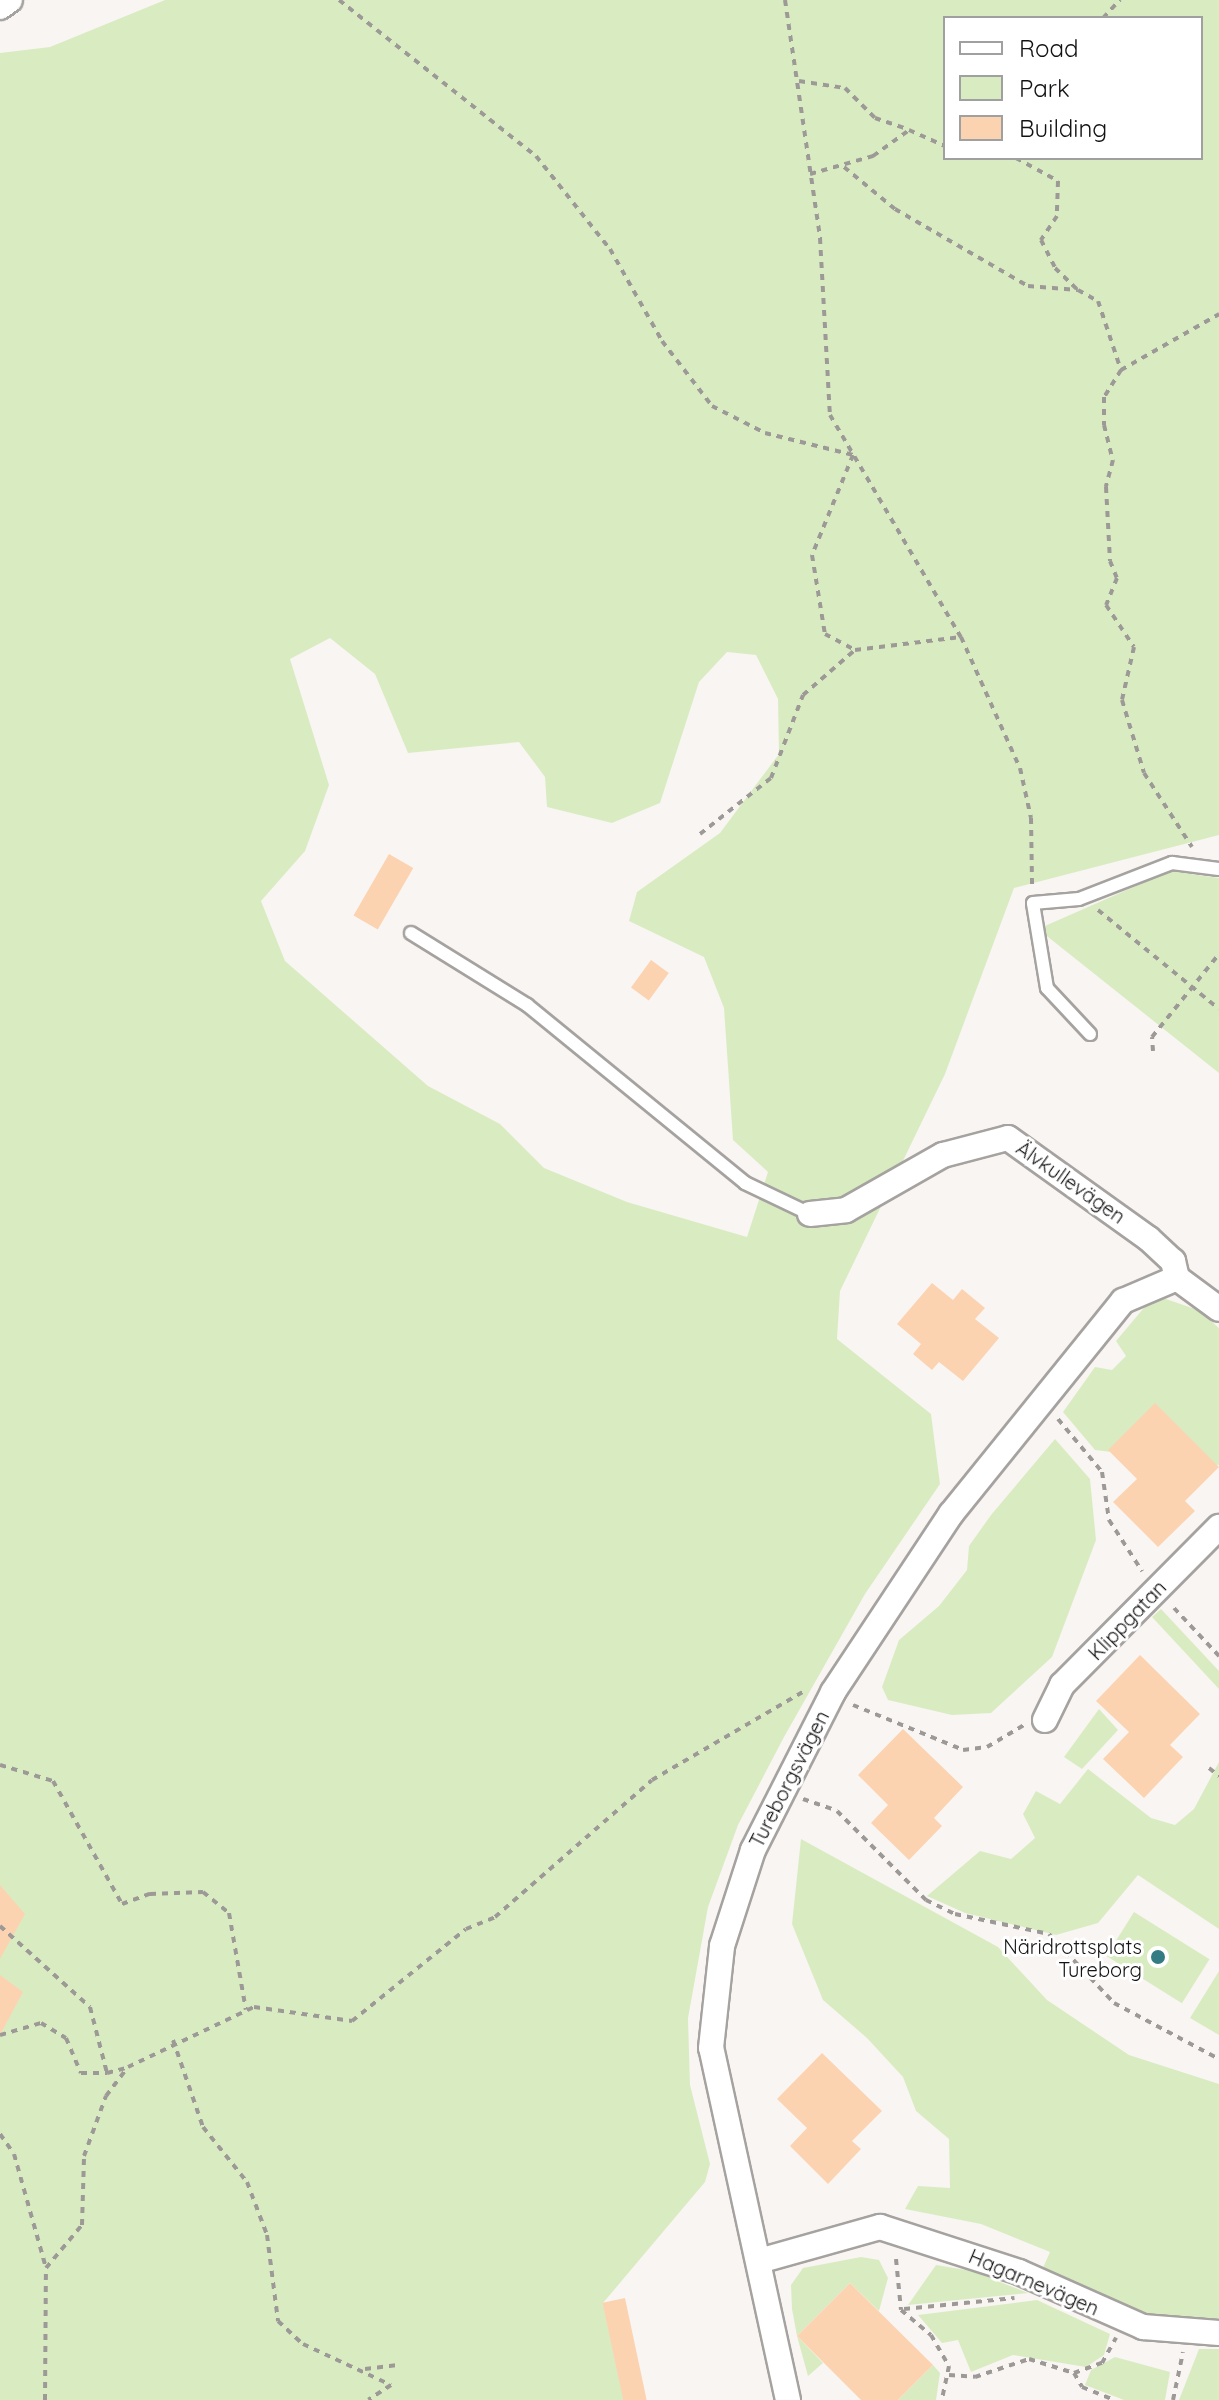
<!DOCTYPE html>
<meta charset="utf-8">
<style>
body{margin:0}
#map{position:relative;width:1219px;height:2400px;overflow:hidden;background:#f9f5f3;font-family:Quicksand,sans-serif}
div>[style]{position:absolute}
[style*='--x']{left:calc(var(--x)*1px);top:calc(var(--y)*1px);width:calc(var(--w)*1px);rotate:calc(var(--a)*1deg)}
.green>*{inset:0;background:#d9ecc1;transform-origin:0 0}
.building>*{inset:0;background:#fcd3b1;transform-origin:0 0}
.path>*{height:4px;margin-top:-2px;transform-origin:0;background:repeating-linear-gradient(90deg,#9c9997 0 6px,transparent 0 12px)}
.roads{filter:drop-shadow(2px 0 #a5a2a0) drop-shadow(-2px 0 #a5a2a0) drop-shadow(0 2px #a5a2a0) drop-shadow(0 -2px #a5a2a0)}
.service>*{height:12px;margin:-6px;padding:0 6px;transform-origin:6px;border-radius:6px;background:#fff}
.minor>*{height:24px;margin:-12px;padding:0 12px;transform-origin:12px;border-radius:12px;background:#fff}
.dots>*{width:22px;height:22px;translate:-50% -50%;box-sizing:border-box;border:4px solid #fff;border-radius:50%}
span{translate:-50% -50%;white-space:nowrap;text-align:center;line-height:1.15;-webkit-text-stroke:6px #fff;paint-order:stroke}
.street-label{font-size:20px;color:#141212}
.poi-label{font-size:20px;color:#141212}
.right{translate:-100% -50%;text-align:right}
.legend{position:absolute;left:943px;top:16px;width:260px;height:144px;box-sizing:border-box;background:#fff;border:2px solid #a1a0a0;margin:0;padding:10px 14px;list-style:none;font-size:24px;color:#141212}
.legend li{display:flex;align-items:center;gap:16px;height:40px}
.legend b{width:40px;border:2px solid #a1a0a0}
</style>
<div id="map">
<div class="green">
<i style="clip-path:polygon(evenodd,165px 0,1219px 0,1219px 835px,1014px 888px,945px 1074px,840px 1291px,837px 1339px,931px 1414px,940px 1484px,865px 1594px,784px 1737px,738px 1825px,708px 1907px,688px 2018px,690px 2085px,710px 2164px,705px 2182px,603px 2303px,624px 2400px,0 2400px,0 53px,50px 47px,165px 0,945px 18px,1201px 18px,1201px 158px,945px 158px,945px 18px,165px 0,330px 638px,375px 674px,408px 753px,519px 742px,545px 777px,547px 807px,612px 823px,660px 803px,699px 682px,727px 652px,756px 655px,778px 699px,779px 754px,720px 833px,637px 892px,629px 921px,704px 957px,724px 1008px,733px 1140px,768px 1172px,747px 1237px,627px 1202px,544px 1168px,500px 1124px,428px 1086px,285px 961px,261px 901px,305px 851px,329px 785px,290px 659px,330px 638px)"></i>
<i style="clip-path:polygon(1170px 871px,1219px 878px,1219px 1073px,1038px 929px)"></i>
<i style="clip-path:polygon(1163px 1298px,1198px 1310px,1219px 1328px,1219px 1465px,1095px 1450px,1063px 1412px,1095px 1367px,1112px 1370px,1126px 1356px,1116px 1341px,1148px 1303px)"></i>
<i style="clip-path:polygon(1055px 1439px,1090px 1479px,1096px 1540px,1052px 1657px,991px 1713px,952px 1715px,888px 1700px,882px 1687px,899px 1640px,939px 1606px,967px 1570px,969px 1546px,991px 1515px)"></i>
<i style="clip-path:polygon(1161px 1609px,1219px 1671px,1219px 1689px,1152px 1617px)"></i>
<i style="clip-path:polygon(1099px 1709px,1118px 1730px,1082px 1769px,1064px 1757px)"></i>
<i style="clip-path:polygon(1219px 1762px,1219px 1929px,1138px 1875px,1098px 1923px,1056px 1935px,965px 1913px,927px 1896px,980px 1851px,1011px 1859px,1035px 1838px,1023px 1814px,1036px 1791px,1060px 1804px,1088px 1769px,1151px 1818px,1175px 1825px,1194px 1809px)"></i>
<i style="clip-path:polygon(801px 1839px,998px 1947px,1047px 2000px,1129px 2055px,1219px 2084px,1219px 2319px,1140px 2315px,1042px 2270px,1050px 2252px,981px 2224px,905px 2209px,918px 2186px,950px 2188px,949px 2139px,916px 2111px,903px 2077px,867px 2038px,823px 2000px,792px 1924px)"></i>
<i style="left:1134px;top:1912px;width:89px;height:52px;rotate:32deg"></i>
<i style="clip-path:polygon(1219px 1971px,1219px 2035px,1190px 2018px)"></i>
<i style="clip-path:polygon(861px 2257px,879px 2260px,888px 2278px,879px 2311px,850px 2283px,797px 2336px,823px 2363px,808px 2376px,797px 2336px,792px 2309px,791px 2285px,803px 2268px)"></i>
<i style="clip-path:polygon(936px 2265px,972px 2271px,1028px 2293px,908px 2305px)"></i>
<i style="clip-path:polygon(1037px 2300px,1110px 2334px,1104px 2355px,1086px 2367px,1013px 2355px,971px 2372px,958px 2340px,942px 2343px,918px 2315px)"></i>
<i style="clip-path:polygon(1199px 2349px,1219px 2349px,1219px 2400px,1179px 2400px)"></i>
<i style="clip-path:polygon(1115px 2357px,1170px 2372px,1165px 2400px,1124px 2400px,1085px 2385px,1091px 2370px)"></i>
<i style="clip-path:polygon(933px 2365px,940px 2373px,936px 2400px,898px 2400px)"></i>
</div>
<div class="building">
<i style="left:389px;top:854px;width:28px;height:71px;rotate:30deg"></i>
<i style="left:651px;top:960px;width:22px;height:34px;rotate:36deg"></i>
<i style="clip-path:polygon(932px 1283px,953px 1300px,962px 1289px,985px 1308px,975px 1319px,999px 1338px,963px 1381px,939px 1362px,932px 1370px,913px 1354px,921px 1344px,897px 1324px)"></i>
<i style="clip-path:polygon(1155px 1403px,1219px 1467px,1185px 1501px,1195px 1511px,1158px 1547px,1113px 1502px,1137px 1479px,1108px 1450px)"></i>
<i style="clip-path:polygon(1140px 1655px,1200px 1714px,1170px 1745px,1183px 1757px,1144px 1798px,1103px 1759px,1129px 1732px,1096px 1701px)"></i>
<i style="clip-path:polygon(903px 1729px,963px 1787px,934px 1818px,942px 1826px,909px 1860px,871px 1823px,888px 1805px,858px 1775px)"></i>
<i style="clip-path:polygon(0 1885px,25px 1914px,0 1959px)"></i>
<i style="clip-path:polygon(0 1975px,23px 1992px,0 2035px)"></i>
<i style="clip-path:polygon(822px 2053px,882px 2111px,852px 2141px,861px 2149px,828px 2184px,790px 2146px,807px 2128px,777px 2099px)"></i>
<i style="clip-path:polygon(850px 2283px,933px 2365px,898px 2400px,861px 2400px,797px 2336px)"></i>
<i style="left:625px;top:2298px;width:104px;height:23px;rotate:78deg"></i>
</div>
<div class="path">
<i style="--x:339;--y:0;--w:251;--a:38.4"></i>
<i style="--x:536;--y:156;--w:119;--a:51.5"></i>
<i style="--x:610;--y:249;--w:106;--a:60.5"></i>
<i style="--x:662;--y:341;--w:82;--a:52.4"></i>
<i style="--x:712;--y:406;--w:59;--a:27"></i>
<i style="--x:765;--y:433;--w:91;--a:14"></i>
<i style="--x:853;--y:455;--w:108;--a:112.3"></i>
<i style="--x:812;--y:555;--w:80;--a:80.7"></i>
<i style="--x:825;--y:634;--w:34;--a:28"></i>
<i style="--x:855;--y:650;--w:107;--a:-7"></i>
<i style="--x:785;--y:0;--w:241;--a:81.6"></i>
<i style="--x:820;--y:238;--w:177;--a:86.8"></i>
<i style="--x:830;--y:415;--w:258;--a:59.5"></i>
<i style="--x:961;--y:637;--w:144;--a:65.8"></i>
<i style="--x:1020;--y:768;--w:51;--a:77.6"></i>
<i style="--x:1031;--y:818;--w:66;--a:89.1"></i>
<i style="--x:1103;--y:18;--w:25;--a:-47"></i>
<i style="--x:799;--y:81;--w:47;--a:8.7"></i>
<i style="--x:845;--y:88;--w:42;--a:45"></i>
<i style="--x:875;--y:118;--w:36;--a:19"></i>
<i style="--x:1016;--y:158;--w:48;--a:28.7"></i>
<i style="--x:1058;--y:181;--w:35;--a:92"></i>
<i style="--x:1057;--y:216;--w:29;--a:124"></i>
<i style="--x:1041;--y:240;--w:31;--a:63"></i>
<i style="--x:1055;--y:268;--w:30;--a:44"></i>
<i style="--x:844;--y:167;--w:66;--a:39.5"></i>
<i style="--x:895;--y:209;--w:154;--a:30.1"></i>
<i style="--x:1028;--y:286;--w:50;--a:4.6"></i>
<i style="--x:1078;--y:290;--w:23;--a:29"></i>
<i style="--x:1098;--y:301;--w:73;--a:71.6"></i>
<i style="--x:1121;--y:370;--w:32;--a:122"></i>
<i style="--x:1104;--y:397;--w:28;--a:90"></i>
<i style="--x:1104;--y:425;--w:36;--a:76"></i>
<i style="--x:1113;--y:460;--w:28;--a:105"></i>
<i style="--x:1106;--y:487;--w:74;--a:86.9"></i>
<i style="--x:1110;--y:561;--w:18;--a:68"></i>
<i style="--x:1117;--y:578;--w:29;--a:112"></i>
<i style="--x:1106;--y:605;--w:50;--a:56.3"></i>
<i style="--x:1134;--y:647;--w:54;--a:102.8"></i>
<i style="--x:1122;--y:700;--w:76;--a:73.2"></i>
<i style="--x:1144;--y:773;--w:88;--a:57"></i>
<i style="--x:810;--y:174;--w:66;--a:-15.9"></i>
<i style="--x:873;--y:156;--w:44;--a:-35.8"></i>
<i style="--x:909;--y:130;--w:39;--a:24"></i>
<i style="--x:1121;--y:370;--w:113;--a:-29.7"></i>
<i style="--x:700;--y:834;--w:90;--a:-38.3"></i>
<i style="--x:771;--y:778;--w:89;--a:-68.9"></i>
<i style="--x:803;--y:695;--w:69;--a:-40.9"></i>
<i style="--x:1098;--y:910;--w:156;--a:39.3"></i>
<i style="--x:1153;--y:1051;--w:14;--a:-94"></i>
<i style="--x:1152;--y:1037;--w:107;--a:-51.1"></i>
<i style="--x:1058;--y:1419;--w:69;--a:50.3"></i>
<i style="--x:1102;--y:1472;--w:49;--a:81.7"></i>
<i style="--x:1109;--y:1520;--w:61;--a:57.1"></i>
<i style="--x:1174;--y:1608;--w:66;--a:46.8"></i>
<i style="--x:853;--y:1705;--w:119;--a:22.2"></i>
<i style="--x:963;--y:1750;--w:24;--a:-7"></i>
<i style="--x:987;--y:1747;--w:43;--a:-30.7"></i>
<i style="--x:0;--y:1765;--w:55;--a:16.8"></i>
<i style="--x:53;--y:1781;--w:141;--a:60.7"></i>
<i style="--x:122;--y:1904;--w:30;--a:-20"></i>
<i style="--x:150;--y:1894;--w:53;--a:-2.2"></i>
<i style="--x:203;--y:1892;--w:33;--a:39"></i>
<i style="--x:229;--y:1913;--w:98;--a:80.1"></i>
<i style="--x:1209;--y:1768;--w:13;--a:39"></i>
<i style="--x:803;--y:1799;--w:36;--a:19"></i>
<i style="--x:837;--y:1811;--w:126;--a:45"></i>
<i style="--x:926;--y:1900;--w:32;--a:26"></i>
<i style="--x:955;--y:1914;--w:96;--a:12"></i>
<i style="--x:1049;--y:1934;--w:95;--a:46.7"></i>
<i style="--x:1114;--y:2003;--w:119;--a:28.1"></i>
<i style="--x:0;--y:1926;--w:121;--a:42"></i>
<i style="--x:90;--y:2007;--w:68;--a:75.6"></i>
<i style="--x:107;--y:2073;--w:20;--a:-15"></i>
<i style="--x:0;--y:2035;--w:43;--a:-16.3"></i>
<i style="--x:41;--y:2023;--w:29;--a:31"></i>
<i style="--x:66;--y:2038;--w:38;--a:67"></i>
<i style="--x:81;--y:2073;--w:26;--a:0"></i>
<i style="--x:173;--y:2040;--w:92;--a:71"></i>
<i style="--x:203;--y:2127;--w:70;--a:51.3"></i>
<i style="--x:247;--y:2182;--w:57;--a:69.3"></i>
<i style="--x:267;--y:2235;--w:87;--a:82.7"></i>
<i style="--x:278;--y:2321;--w:34;--a:43"></i>
<i style="--x:303;--y:2344;--w:97;--a:25"></i>
<i style="--x:391;--y:2385;--w:27;--a:147"></i>
<i style="--x:0;--y:2134;--w:24;--a:55"></i>
<i style="--x:14;--y:2154;--w:118;--a:74.3"></i>
<i style="--x:46;--y:2268;--w:56;--a:-50.1"></i>
<i style="--x:82;--y:2225;--w:69;--a:-88.3"></i>
<i style="--x:84;--y:2156;--w:64;--a:-69.9"></i>
<i style="--x:106;--y:2096;--w:36;--a:-53"></i>
<i style="--x:128;--y:2067;--w:140;--a:-25.5"></i>
<i style="--x:254;--y:2007;--w:99;--a:8.1"></i>
<i style="--x:352;--y:2021;--w:146;--a:-38.9"></i>
<i style="--x:466;--y:1929;--w:31;--a:-22"></i>
<i style="--x:495;--y:1917;--w:208;--a:-41.1"></i>
<i style="--x:652;--y:1780;--w:178;--a:-30.3"></i>
<i style="--x:896;--y:2259;--w:51;--a:84.4"></i>
<i style="--x:901;--y:2310;--w:39;--a:40"></i>
<i style="--x:931;--y:2335;--w:36;--a:60"></i>
<i style="--x:949;--y:2366;--w:35;--a:102"></i>
<i style="--x:904;--y:2309;--w:111;--a:-5.7"></i>
<i style="--x:365;--y:2369;--w:35;--a:-7"></i>
<i style="--x:1074;--y:2373;--w:16;--a:60"></i>
<i style="--x:1082;--y:2387;--w:35;--a:22"></i>
<i style="--x:949;--y:2375;--w:26;--a:4"></i>
<i style="--x:975;--y:2377;--w:57;--a:-18.4"></i>
<i style="--x:1029;--y:2359;--w:47;--a:17.3"></i>
<i style="--x:1074;--y:2373;--w:30;--a:-20"></i>
<i style="--x:1102;--y:2363;--w:29;--a:-61"></i>
<i style="--x:45;--y:2400;--w:132;--a:-89.6"></i>
<i style="--x:1173;--y:2400;--w:49;--a:-78.2"></i>
</div>
<div class="roads">
<div class="service">
<i style="--x:411;--y:933;--w:137;--a:31.8"></i>
<i style="--x:527;--y:1005;--w:281;--a:39.2"></i>
<i style="--x:745;--y:1183;--w:72;--a:25.5"></i>
<i style="--x:1090;--y:1034;--w:63;--a:-133.1"></i>
<i style="--x:1047;--y:988;--w:86;--a:-99.4"></i>
<i style="--x:1033;--y:903;--w:46;--a:-5"></i>
<i style="--x:1079;--y:899;--w:100;--a:-21.2"></i>
<i style="--x:1172;--y:863;--w:47;--a:7.3"></i>
</div>
<div class="minor">
<i style="--x:0;--y:7;--w:12;--a:-35"></i>
<i style="--x:810;--y:1214;--w:36;--a:-6"></i>
<i style="--x:846;--y:1210;--w:112;--a:-29.6"></i>
<i style="--x:943;--y:1155;--w:67;--a:-14.7"></i>
<i style="--x:1008;--y:1138;--w:173;--a:35.6"></i>
<i style="--x:1149;--y:1239;--w:33;--a:43"></i>
<i style="--x:1173;--y:1261;--w:17;--a:77"></i>
<i style="--x:1177;--y:1278;--w:52;--a:36.4"></i>
<i style="--x:1045;--y:1720;--w:39;--a:-64"></i>
<i style="--x:1062;--y:1685;--w:223;--a:-45.2"></i>
<i style="--x:759;--y:2261;--w:126;--a:-15.7"></i>
<i style="--x:880;--y:2227;--w:146;--a:17.9"></i>
<i style="--x:1019;--y:2272;--w:136;--a:23.9"></i>
<i style="--x:1143;--y:2327;--w:76;--a:4.5"></i>
<i style="--x:788;--y:2400;--w:360;--a:-102.3"></i>
<i style="--x:711;--y:2048;--w:103;--a:-83.8"></i>
<i style="--x:722;--y:1946;--w:101;--a:-72.1"></i>
<i style="--x:753;--y:1850;--w:177;--a:-63.1"></i>
<i style="--x:833;--y:1692;--w:214;--a:-56.5"></i>
<i style="--x:951;--y:1514;--w:274;--a:-51.1"></i>
<i style="--x:1123;--y:1301;--w:59;--a:-23.1"></i>
</div>
</div>
<div class="dots">
<i style="left:1158px;top:1957px;background:#347c84"></i>
</div>
<div class="street-label">
<span style="left:1071px;top:1182px;rotate:35deg">Älvkullevägen</span>
<span style="left:1127px;top:1620px;rotate:-46deg">Klippgatan</span>
<span style="left:789px;top:1779px;rotate:-63deg">Tureborgsvägen</span>
<span style="left:1034px;top:2282px;rotate:23deg">Hagarnevägen</span>
</div>
<div class="poi-label">
<span class="right" style="left:1142px;top:1958px">Näridrottsplats<br>Tureborg</span>
</div>
<ul class="legend">
<li><b style="height:10px;background:#fff"></b>Road</li>
<li><b style="height:22px;background:#d9ecc1"></b>Park</li>
<li><b style="height:22px;background:#fcd3b1"></b>Building</li>
</ul>
</div>
